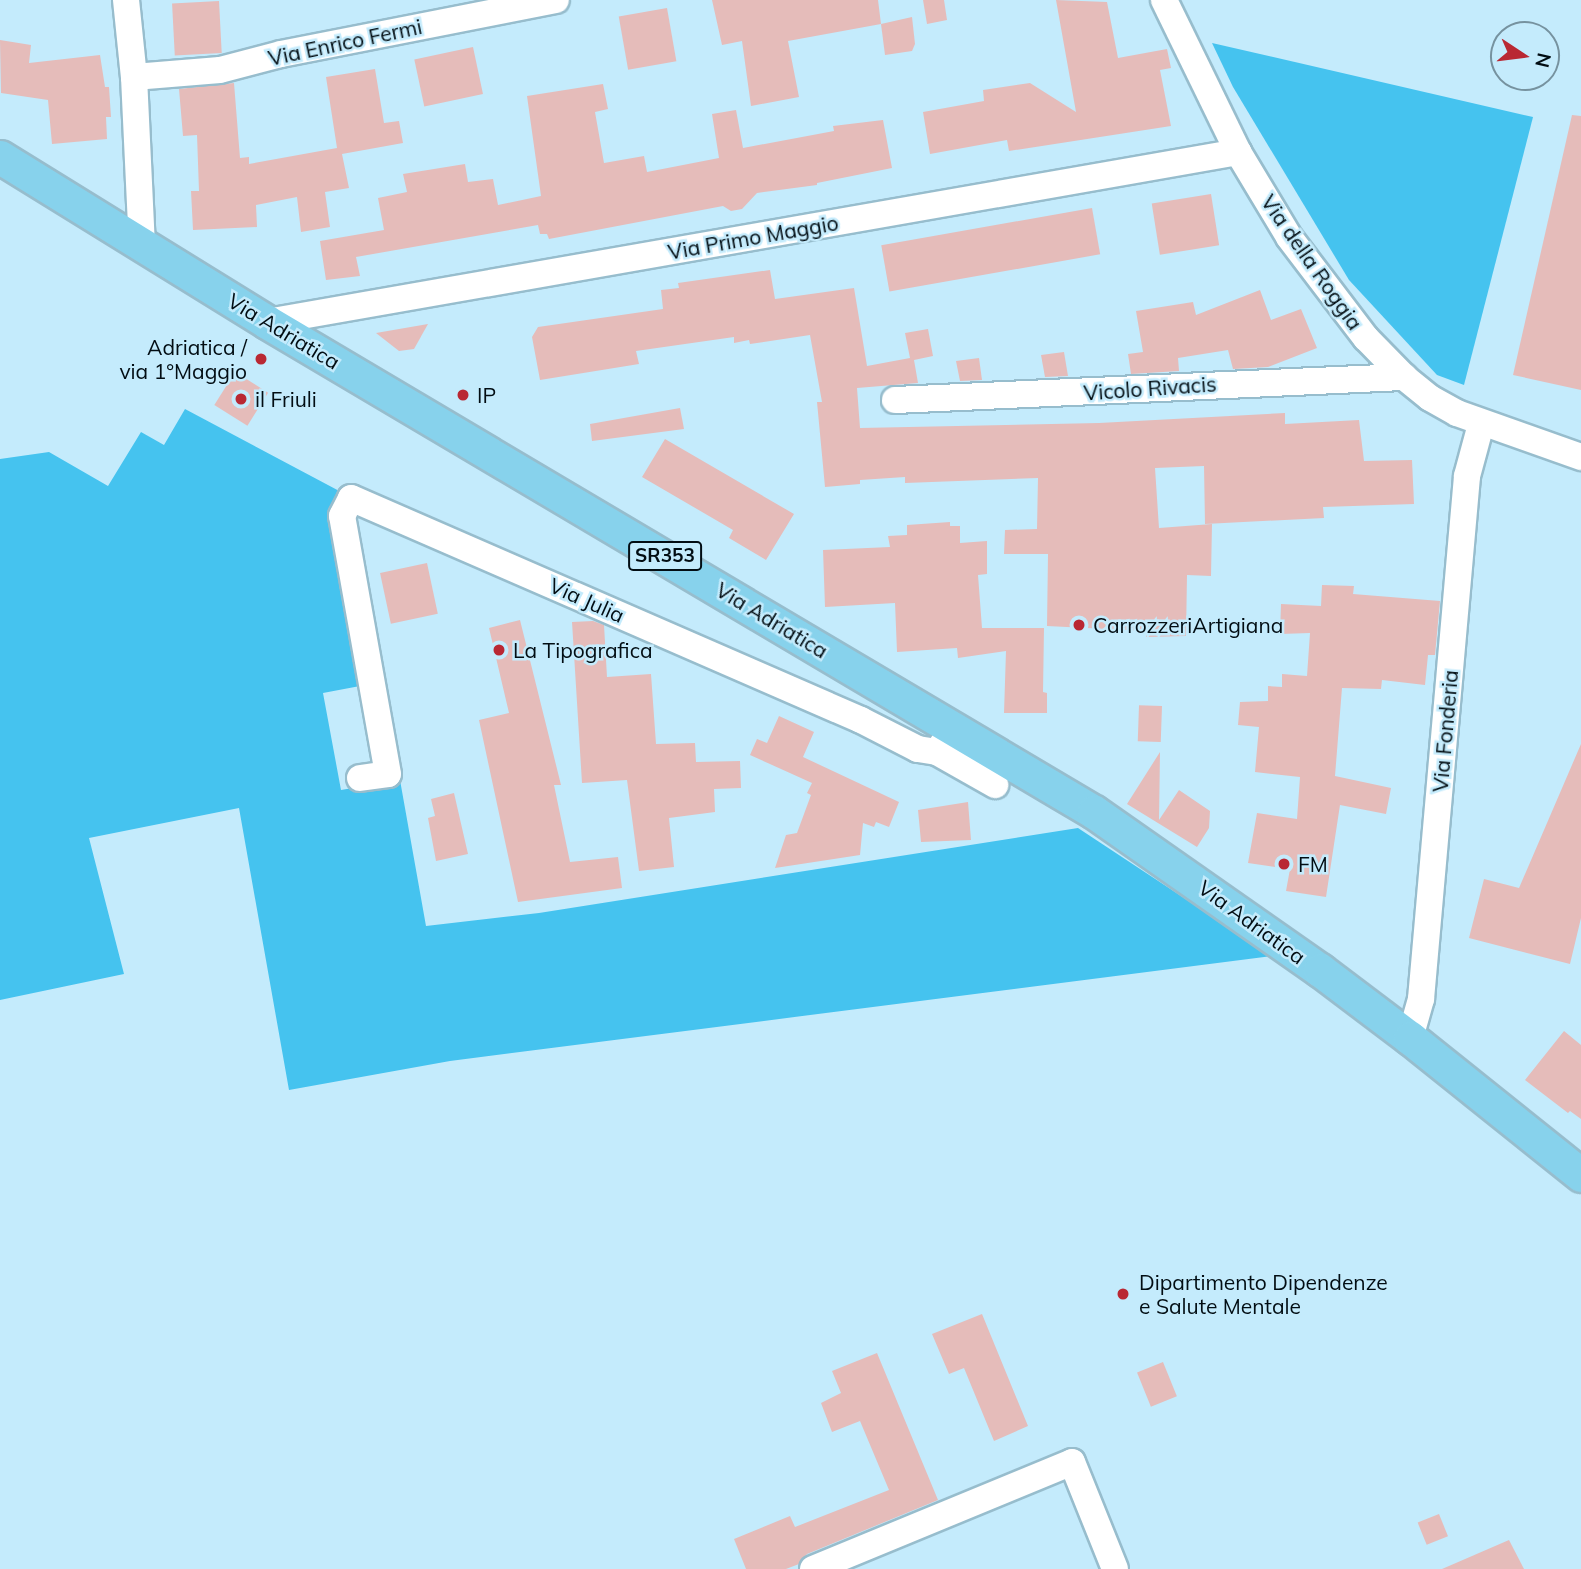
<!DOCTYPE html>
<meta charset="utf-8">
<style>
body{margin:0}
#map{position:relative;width:1581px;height:1569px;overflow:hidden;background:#c4ebfc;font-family:Mulish,sans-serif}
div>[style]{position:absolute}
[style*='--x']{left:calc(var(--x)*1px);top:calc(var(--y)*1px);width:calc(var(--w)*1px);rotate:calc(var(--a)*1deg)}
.green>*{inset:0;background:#45c3ef}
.building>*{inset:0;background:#e5bcba;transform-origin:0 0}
.roads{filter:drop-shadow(2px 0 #97bdcd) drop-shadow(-2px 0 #97bdcd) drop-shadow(0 2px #97bdcd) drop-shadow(0 -2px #97bdcd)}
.minor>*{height:26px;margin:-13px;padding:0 13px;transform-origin:13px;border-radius:13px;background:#fff}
.major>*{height:33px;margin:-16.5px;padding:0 16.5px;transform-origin:16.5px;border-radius:16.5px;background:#87d2ec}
.dots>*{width:19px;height:19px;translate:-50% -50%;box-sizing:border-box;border:4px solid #c4ebfc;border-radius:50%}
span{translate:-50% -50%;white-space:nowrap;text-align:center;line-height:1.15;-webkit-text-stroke:5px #c4ebfc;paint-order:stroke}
.shield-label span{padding:2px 5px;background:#c4ebfc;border:2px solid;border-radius:5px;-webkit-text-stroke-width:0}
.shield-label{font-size:19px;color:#020d13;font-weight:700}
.street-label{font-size:21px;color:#020d13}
.poi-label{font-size:21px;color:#020d13}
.right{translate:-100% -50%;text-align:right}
.left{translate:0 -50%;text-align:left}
.north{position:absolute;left:1490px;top:21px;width:70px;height:70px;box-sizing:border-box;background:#c4ebfc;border:2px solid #76929f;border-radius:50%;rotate:103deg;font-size:19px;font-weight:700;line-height:28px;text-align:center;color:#020d13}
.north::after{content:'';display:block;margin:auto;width:24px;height:32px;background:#b92833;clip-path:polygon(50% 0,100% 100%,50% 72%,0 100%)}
</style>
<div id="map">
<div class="green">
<i style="clip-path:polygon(1212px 43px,1533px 117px,1464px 385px,1437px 375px,1349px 280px,1233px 87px)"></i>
<i style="clip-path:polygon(185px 409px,343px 493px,360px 686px,323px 693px,341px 790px,400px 780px,426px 926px,539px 913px,1078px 828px,1272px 956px,450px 1061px,289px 1090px,239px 808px,89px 838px,124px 974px,0 1000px,0 459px,49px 452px,108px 486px,141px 432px,164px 445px)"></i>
</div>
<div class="building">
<i style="clip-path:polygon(712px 0,878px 0,881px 24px,788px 41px,799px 97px,751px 106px,742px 41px,722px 45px)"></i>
<i style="clip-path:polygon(923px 0,944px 0,947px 20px,927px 24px)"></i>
<i style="clip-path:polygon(1056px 0,1107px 2px,1118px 58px,1167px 49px,1171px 68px,1160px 70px,1171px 126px,1009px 151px,1007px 140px,930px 154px,923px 112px,984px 101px,983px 90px,1030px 83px,1076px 112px)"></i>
<i style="left:219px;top:1px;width:52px;height:47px;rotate:87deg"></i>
<i style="left:667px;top:8px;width:54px;height:49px;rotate:80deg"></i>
<i style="clip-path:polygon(912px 17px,915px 44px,912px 51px,885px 55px,881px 24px)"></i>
<i style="clip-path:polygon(0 40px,31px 45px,29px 63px,100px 55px,105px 87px,109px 87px,111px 117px,106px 117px,107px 139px,52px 144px,48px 100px,1px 93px)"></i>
<i style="left:473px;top:47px;width:48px;height:60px;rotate:78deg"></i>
<i style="clip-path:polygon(375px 69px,384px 123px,399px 121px,403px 143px,342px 154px,349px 188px,325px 192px,330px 227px,301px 232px,297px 197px,256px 205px,257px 227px,193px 230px,191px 191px,199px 191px,197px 135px,183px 136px,179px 89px,234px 83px,240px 158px,249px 157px,249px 164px,337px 148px,326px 77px)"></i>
<i style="clip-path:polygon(603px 84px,608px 109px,595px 112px,604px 163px,644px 156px,647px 172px,719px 158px,712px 114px,736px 110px,743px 148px,834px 131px,833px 126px,883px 120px,892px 168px,817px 183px,817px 185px,757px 193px,742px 209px,731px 211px,723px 206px,549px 239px,547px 234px,540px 234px,538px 225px,356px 257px,360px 276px,326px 280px,320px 241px,384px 230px,378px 198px,407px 192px,403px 174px,465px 164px,468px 182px,493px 179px,498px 205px,541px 196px,527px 96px)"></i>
<i style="clip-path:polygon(1572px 115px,1581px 116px,1581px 390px,1513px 375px)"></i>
<i style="left:1211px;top:194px;width:52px;height:60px;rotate:81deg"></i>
<i style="left:1092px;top:208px;width:47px;height:214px;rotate:80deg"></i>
<i style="clip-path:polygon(770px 270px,775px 299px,854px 288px,867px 366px,910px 358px,905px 333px,928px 329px,933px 356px,914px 360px,918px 383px,857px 388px,860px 428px,1099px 423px,1285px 413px,1285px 424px,1359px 420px,1364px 461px,1412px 460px,1414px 504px,1323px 507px,1324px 518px,1205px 524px,1204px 466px,1155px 468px,1159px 528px,1212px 524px,1211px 576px,1187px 575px,1186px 636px,1146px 637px,1146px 631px,1047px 626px,1048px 554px,1004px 554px,1005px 530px,1037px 529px,1038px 478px,905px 483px,905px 477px,860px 480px,860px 484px,825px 487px,817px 402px,822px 402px,810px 335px,750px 344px,749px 340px,734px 343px,734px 337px,636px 351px,639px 364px,540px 380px,532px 337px,538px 327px,663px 309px,661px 290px,679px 288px,678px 283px)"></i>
<i style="clip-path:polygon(1260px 290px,1271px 320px,1301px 309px,1317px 348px,1268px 367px,1233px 369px,1228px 350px,1178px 358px,1179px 371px,1131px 374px,1128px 354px,1143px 352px,1136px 311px,1193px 302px,1196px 315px)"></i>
<i style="clip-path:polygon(428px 324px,414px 349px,399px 351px,376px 333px)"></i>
<i style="clip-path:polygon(1064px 352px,1068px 376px,1045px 377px,1041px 355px)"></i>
<i style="clip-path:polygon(979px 358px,982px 380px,960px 381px,956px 361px)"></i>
<i style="left:235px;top:372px;width:39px;height:39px;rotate:32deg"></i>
<i style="clip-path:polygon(680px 408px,684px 429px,592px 441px,590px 424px)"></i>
<i style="clip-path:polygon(665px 439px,794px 514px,766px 560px,729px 538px,733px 530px,642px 477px)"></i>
<i style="clip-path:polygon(950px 522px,950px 526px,960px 526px,960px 543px,987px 541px,987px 574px,978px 575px,982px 628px,1044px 628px,1043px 692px,1047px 693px,1047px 713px,1004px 713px,1006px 651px,958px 658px,957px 648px,897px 652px,895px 603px,825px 607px,823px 550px,890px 547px,888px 536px,907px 535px,907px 525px)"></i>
<i style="left:427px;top:563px;width:52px;height:48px;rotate:78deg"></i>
<i style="clip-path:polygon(1322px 585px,1354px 586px,1353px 594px,1440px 601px,1435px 655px,1428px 655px,1425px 685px,1382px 680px,1381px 689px,1342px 688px,1335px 776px,1391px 788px,1386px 814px,1340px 805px,1326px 897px,1286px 891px,1290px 869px,1248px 863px,1257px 813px,1297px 819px,1300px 777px,1255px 772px,1259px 727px,1238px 725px,1240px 702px,1268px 701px,1268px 686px,1282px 687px,1282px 674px,1307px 676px,1310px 633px,1280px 634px,1281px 604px,1321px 606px)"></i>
<i style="clip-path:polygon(520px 620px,561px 785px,554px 785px,570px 862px,618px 857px,622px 888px,518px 902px,479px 720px,509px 713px,489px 628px)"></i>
<i style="clip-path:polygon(593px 621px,604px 625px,607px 677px,651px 674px,656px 744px,695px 743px,696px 762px,740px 761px,741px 788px,714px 789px,715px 812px,669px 818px,674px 867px,639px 871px,627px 780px,582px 783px,572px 622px)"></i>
<i style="left:1162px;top:706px;width:36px;height:23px;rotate:92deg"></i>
<i style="clip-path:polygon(779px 716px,814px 732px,803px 757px,899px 802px,889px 827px,876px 822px,874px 827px,863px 823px,860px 855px,775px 868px,786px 835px,797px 833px,811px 795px,807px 793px,812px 783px,750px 755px,757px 739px,767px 743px)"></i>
<i style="clip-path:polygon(1581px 744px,1581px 918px,1570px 964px,1469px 938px,1484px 879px,1519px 888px)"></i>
<i style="clip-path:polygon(1160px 752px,1159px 820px,1179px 790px,1210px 811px,1209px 828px,1197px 847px,1127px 804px)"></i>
<i style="clip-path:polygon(454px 793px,468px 854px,436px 861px,428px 818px,435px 816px,431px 799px)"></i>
<i style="clip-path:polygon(968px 802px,971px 840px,921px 842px,918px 810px)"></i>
<i style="clip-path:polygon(1564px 1031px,1581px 1045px,1581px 1119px,1570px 1111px,1568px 1113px,1525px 1080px)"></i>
<i style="clip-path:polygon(982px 1314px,1028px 1426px,994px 1441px,964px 1368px,949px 1374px,932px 1334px)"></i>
<i style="clip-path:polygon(877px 1353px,938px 1500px,807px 1554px,799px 1564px,786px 1569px,746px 1569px,734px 1539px,790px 1516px,795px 1527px,889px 1490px,860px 1421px,832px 1432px,821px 1403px,841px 1393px,832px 1371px)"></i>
<i style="left:1163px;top:1362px;width:37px;height:28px;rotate:68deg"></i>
<i style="left:1439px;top:1514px;width:24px;height:23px;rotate:68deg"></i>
<i style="clip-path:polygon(1509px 1540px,1524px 1569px,1442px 1569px)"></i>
</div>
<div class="roads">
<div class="minor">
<i style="--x:126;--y:0;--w:77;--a:84.1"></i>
<i style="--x:134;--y:77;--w:167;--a:87.3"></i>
<i style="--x:1164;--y:0;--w:169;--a:64"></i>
<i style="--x:1238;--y:152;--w:99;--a:59"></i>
<i style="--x:1289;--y:237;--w:127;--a:52.7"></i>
<i style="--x:1366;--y:338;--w:54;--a:45.7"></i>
<i style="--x:1404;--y:377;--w:33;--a:39"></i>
<i style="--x:1430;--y:398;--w:31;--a:29"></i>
<i style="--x:1457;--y:413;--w:132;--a:19.5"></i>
<i style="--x:134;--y:77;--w:86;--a:-4.7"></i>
<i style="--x:220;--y:70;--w:63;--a:-14.7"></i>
<i style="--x:281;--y:54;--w:280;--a:-11.1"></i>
<i style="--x:267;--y:322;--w:986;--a:-9.93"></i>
<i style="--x:895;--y:400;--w:510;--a:-2.59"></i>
<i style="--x:937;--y:752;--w:67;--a:29.6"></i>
<i style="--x:360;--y:778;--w:28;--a:-8"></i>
<i style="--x:388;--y:774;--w:262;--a:-100.1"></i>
<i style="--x:342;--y:516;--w:20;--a:-63"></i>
<i style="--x:351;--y:498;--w:556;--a:23.52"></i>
<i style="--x:861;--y:720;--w:64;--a:27"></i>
<i style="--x:918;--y:749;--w:19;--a:9"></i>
<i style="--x:937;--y:752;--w:30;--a:-56"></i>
<i style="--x:1410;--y:1038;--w:41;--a:-74.2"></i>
<i style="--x:1421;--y:999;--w:525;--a:-84.97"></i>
<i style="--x:1467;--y:476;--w:54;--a:-74.9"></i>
<i style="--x:813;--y:1569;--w:280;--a:-22.4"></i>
<i style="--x:1072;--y:1462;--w:115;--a:68.1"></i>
</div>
<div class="major">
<i style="--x:0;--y:157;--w:314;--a:31.7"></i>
<i style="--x:267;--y:322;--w:961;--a:30.65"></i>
<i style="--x:1094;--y:812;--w:276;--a:35"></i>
<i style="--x:1320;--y:970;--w:113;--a:37.1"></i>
<i style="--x:1410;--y:1038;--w:219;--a:38.7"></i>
</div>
</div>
<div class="dots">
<i style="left:261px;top:359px;background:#b92833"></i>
<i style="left:463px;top:395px;background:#b92833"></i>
<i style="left:241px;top:399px;background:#b92833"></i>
<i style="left:1079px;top:625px;background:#b92833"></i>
<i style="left:499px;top:650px;background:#b92833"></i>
<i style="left:1284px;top:864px;background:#b92833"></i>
<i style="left:1123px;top:1294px;background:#b92833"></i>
</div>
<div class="shield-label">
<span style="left:665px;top:556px">SR353</span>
</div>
<div class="street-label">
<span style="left:345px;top:42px;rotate:-12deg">Via Enrico Fermi</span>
<span style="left:753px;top:237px;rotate:-10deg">Via Primo Maggio</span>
<span style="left:1312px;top:262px;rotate:55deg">Via della Roggia</span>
<span style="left:284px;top:331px;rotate:31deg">Via Adriatica</span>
<span style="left:1150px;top:388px;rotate:-4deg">Vicolo Rivacis</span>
<span style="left:587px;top:600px;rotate:24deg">Via Julia</span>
<span style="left:772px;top:620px;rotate:31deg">Via Adriatica</span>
<span style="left:1445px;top:731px;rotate:-85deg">Via Fonderia</span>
<span style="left:1252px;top:922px;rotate:36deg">Via Adriatica</span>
</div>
<div class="poi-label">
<span class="right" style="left:247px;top:359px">Adriatica /<br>via 1°Maggio</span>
<span class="left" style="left:477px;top:395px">IP</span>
<span class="left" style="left:255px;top:399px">il Friuli</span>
<span class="left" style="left:1093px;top:625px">CarrozzeriArtigiana</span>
<span class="left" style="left:513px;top:650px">La Tipografica</span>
<span class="left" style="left:1298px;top:864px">FM</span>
<span class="left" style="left:1139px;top:1294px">Dipartimento Dipendenze<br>e Salute Mentale</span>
</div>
<div class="north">N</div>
</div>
